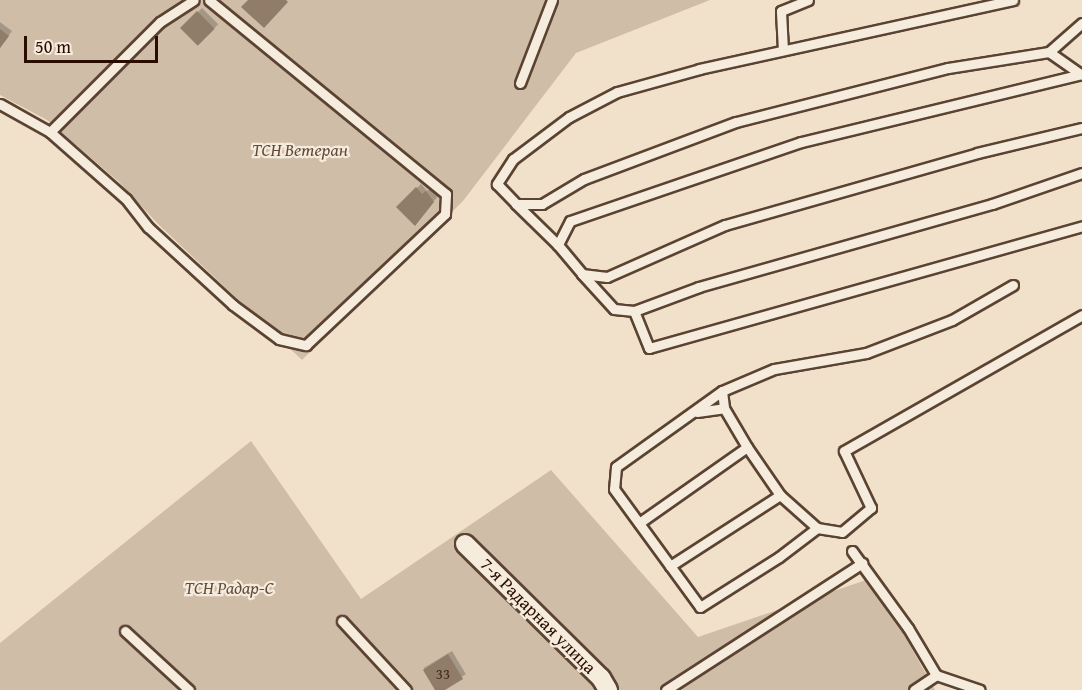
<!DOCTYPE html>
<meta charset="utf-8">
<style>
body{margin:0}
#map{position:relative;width:1082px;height:690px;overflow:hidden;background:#f1e1ca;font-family:"Gentium Book Plus",serif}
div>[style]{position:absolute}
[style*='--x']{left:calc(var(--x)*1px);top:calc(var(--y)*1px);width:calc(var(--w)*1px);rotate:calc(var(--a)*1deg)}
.green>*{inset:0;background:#cfbda8}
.shadow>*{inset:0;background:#0003;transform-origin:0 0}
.building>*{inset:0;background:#917c69;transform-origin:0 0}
.roads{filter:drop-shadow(2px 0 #5b4332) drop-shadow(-2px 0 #5b4332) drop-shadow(0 2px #5b4332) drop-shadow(0 -2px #5b4332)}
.lane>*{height:9px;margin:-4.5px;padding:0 4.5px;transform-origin:4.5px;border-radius:4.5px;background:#f6ecdd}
.street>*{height:18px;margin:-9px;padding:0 9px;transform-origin:9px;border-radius:9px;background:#f6ecdd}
span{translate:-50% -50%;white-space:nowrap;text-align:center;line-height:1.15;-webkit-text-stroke:4.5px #f6ecdd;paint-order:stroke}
.number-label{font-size:15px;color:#432a1a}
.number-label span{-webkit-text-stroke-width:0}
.park-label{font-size:18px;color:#634b3b;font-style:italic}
.street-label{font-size:18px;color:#290e00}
.scale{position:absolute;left:24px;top:36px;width:134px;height:27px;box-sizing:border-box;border:3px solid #290e00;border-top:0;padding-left:8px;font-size:18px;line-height:21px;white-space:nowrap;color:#290e00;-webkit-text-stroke:4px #f6ecdd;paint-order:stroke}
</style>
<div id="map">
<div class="green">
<i style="clip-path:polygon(0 0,710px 0,576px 53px,463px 201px,302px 360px,158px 224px,119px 182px,47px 120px,0 95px)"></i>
<i style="clip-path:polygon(251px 441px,361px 599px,551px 470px,698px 637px,872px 578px,935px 690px,0 690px,0 643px)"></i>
</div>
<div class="shadow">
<i style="left:202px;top:8px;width:23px;height:28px;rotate:45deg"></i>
<i style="clip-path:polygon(0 22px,12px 31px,0 48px)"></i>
<i style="clip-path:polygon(421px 184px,427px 191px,431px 188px,438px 196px,419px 220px,398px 207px)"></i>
<i style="left:452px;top:651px;width:27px;height:33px;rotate:59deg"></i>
</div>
<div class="building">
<i style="clip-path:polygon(248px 0,286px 0,288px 2px,264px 28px,241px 7px)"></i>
<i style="left:197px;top:11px;width:25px;height:24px;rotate:45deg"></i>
<i style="clip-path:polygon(0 29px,9px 36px,0 48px)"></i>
<i style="clip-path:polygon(416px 187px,422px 194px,426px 191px,434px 202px,415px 226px,396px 207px)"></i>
<i style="clip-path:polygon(448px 654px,463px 679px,445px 690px,435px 690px,423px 670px)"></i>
</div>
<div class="roads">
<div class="lane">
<i style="--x:1013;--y:0;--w:321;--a:167.6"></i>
<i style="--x:700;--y:69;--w:86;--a:164.5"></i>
<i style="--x:617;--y:92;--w:54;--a:152.5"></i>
<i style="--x:569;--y:117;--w:70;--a:143.1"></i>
<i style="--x:513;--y:159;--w:30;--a:123"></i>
<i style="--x:497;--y:184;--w:28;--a:46"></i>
<i style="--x:516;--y:204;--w:26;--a:0"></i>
<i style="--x:542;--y:204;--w:49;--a:-30.8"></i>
<i style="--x:584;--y:179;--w:162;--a:-20.6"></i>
<i style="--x:736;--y:122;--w:219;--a:-14.3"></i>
<i style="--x:948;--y:68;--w:102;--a:-9"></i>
<i style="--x:1049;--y:52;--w:44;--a:-41.3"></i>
<i style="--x:783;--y:50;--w:39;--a:-93"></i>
<i style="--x:781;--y:11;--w:29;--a:-22"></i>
<i style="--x:1049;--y:52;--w:39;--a:35"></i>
<i style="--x:1082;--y:74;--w:289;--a:166.4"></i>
<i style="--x:801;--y:142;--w:244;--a:161.1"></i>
<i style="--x:570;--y:221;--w:27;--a:117"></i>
<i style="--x:558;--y:245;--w:38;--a:50"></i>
<i style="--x:582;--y:274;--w:25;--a:7"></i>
<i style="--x:607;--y:277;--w:129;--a:-23.8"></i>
<i style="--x:725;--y:225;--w:262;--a:-15.9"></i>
<i style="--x:977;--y:153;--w:108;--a:-13.4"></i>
<i style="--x:520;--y:83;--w:89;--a:-68.9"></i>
<i style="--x:0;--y:104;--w:57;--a:29.2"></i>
<i style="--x:50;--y:132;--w:101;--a:41.4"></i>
<i style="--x:126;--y:199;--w:36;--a:52"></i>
<i style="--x:148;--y:227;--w:115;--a:42.5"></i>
<i style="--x:233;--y:305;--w:57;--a:36.5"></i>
<i style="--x:279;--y:339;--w:28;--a:13"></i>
<i style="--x:306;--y:345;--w:191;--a:-43.3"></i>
<i style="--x:445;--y:214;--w:20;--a:-87"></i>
<i style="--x:446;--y:194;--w:306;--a:-140.7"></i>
<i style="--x:50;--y:132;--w:156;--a:-45"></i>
<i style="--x:160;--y:22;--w:40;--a:-32.9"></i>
<i style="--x:1082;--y:173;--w:95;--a:161"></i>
<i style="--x:992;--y:204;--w:305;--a:164.2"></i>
<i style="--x:699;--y:287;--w:69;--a:159.7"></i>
<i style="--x:634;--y:311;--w:40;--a:68"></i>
<i style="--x:649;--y:348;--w:450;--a:-15.7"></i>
<i style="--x:516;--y:204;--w:59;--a:44.3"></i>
<i style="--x:582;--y:274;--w:47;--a:47.6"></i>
<i style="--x:614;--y:309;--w:20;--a:6"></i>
<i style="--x:1013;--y:285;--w:70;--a:150.2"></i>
<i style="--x:952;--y:320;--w:92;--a:159"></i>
<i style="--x:866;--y:353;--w:93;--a:170.1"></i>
<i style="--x:774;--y:369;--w:56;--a:157.1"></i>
<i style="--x:722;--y:391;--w:130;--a:144.4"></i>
<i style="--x:616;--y:467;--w:22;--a:95"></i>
<i style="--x:614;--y:489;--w:146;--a:53.9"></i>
<i style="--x:700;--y:607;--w:93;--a:-32.3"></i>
<i style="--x:779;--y:557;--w:48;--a:-37.3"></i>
<i style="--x:817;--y:528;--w:25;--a:9"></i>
<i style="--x:842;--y:532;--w:38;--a:-40"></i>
<i style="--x:871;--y:508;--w:63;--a:-115.3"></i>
<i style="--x:844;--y:451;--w:274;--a:-29.7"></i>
<i style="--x:722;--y:391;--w:17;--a:83"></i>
<i style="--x:724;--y:408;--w:45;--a:59.5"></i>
<i style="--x:747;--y:447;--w:58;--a:55.5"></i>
<i style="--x:780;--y:495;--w:50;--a:41.7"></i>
<i style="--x:697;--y:412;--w:27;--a:-8"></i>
<i style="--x:639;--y:523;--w:132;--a:-35.1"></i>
<i style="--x:852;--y:551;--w:95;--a:54"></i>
<i style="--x:908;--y:628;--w:55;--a:59.2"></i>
<i style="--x:936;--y:675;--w:46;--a:18.8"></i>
<i style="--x:670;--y:566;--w:131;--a:-32.8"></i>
<i style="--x:342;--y:621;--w:94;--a:47.2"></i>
<i style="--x:125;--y:631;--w:87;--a:42.7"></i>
<i style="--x:666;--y:690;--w:234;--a:-32.9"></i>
<i style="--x:914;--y:690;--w:27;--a:-34"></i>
</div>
<div class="street">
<i style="--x:465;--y:544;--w:191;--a:44.6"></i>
<i style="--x:601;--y:678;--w:14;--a:60"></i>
</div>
</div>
<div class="number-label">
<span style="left:443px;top:674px">33</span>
</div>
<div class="park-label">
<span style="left:300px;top:150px">ТСН Ветеран</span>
<span style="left:229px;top:588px">ТСН Радар-С</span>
</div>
<div class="street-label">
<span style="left:538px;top:616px;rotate:45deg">7-я Радарная улица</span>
</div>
<div class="scale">50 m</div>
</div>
